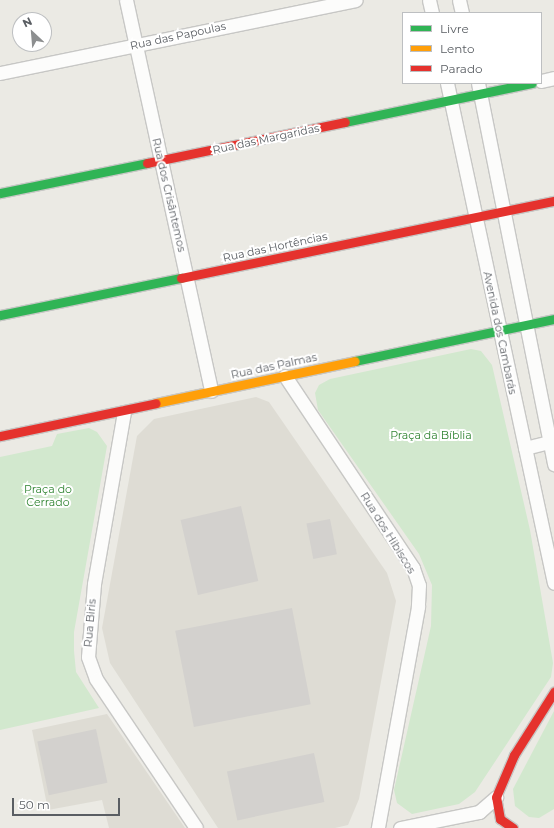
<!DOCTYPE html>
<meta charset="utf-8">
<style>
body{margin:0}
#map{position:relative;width:554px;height:828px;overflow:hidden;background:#ebeae4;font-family:Montserrat,sans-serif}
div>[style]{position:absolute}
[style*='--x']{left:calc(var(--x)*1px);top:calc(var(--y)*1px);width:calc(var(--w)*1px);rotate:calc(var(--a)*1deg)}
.education>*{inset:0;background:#dedcd4}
.green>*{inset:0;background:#d2e8ce}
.building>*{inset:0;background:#d3d1ce;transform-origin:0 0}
.roads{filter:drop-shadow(1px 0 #c7c7c5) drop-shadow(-1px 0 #c7c7c5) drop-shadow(0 1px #c7c7c5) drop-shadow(0 -1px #c7c7c5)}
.street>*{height:13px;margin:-6.5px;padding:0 6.5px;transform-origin:6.5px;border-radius:6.5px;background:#fcfcfb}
.fast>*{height:9px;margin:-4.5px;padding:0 4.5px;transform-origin:4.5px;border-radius:4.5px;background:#30b455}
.slow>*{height:9px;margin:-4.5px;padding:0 4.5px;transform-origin:4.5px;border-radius:4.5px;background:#ff9f0a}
.jam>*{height:9px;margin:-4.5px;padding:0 4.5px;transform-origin:4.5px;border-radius:4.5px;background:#e5322d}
span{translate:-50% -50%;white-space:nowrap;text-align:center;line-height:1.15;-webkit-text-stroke:4px #fff;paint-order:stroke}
.street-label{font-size:11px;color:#5a5e63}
.park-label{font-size:11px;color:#308432}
.legend{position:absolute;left:402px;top:12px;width:140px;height:72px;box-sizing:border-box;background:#fff;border:1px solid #bdbfc1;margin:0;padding:5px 7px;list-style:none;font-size:12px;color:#5a5e63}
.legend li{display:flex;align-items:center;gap:8px;height:20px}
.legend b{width:20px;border:1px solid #bdbfc1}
.north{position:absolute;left:12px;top:12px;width:40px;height:40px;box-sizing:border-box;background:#fff;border:1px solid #bdbfc1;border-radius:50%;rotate:334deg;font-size:11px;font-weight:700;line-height:16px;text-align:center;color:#5a5e63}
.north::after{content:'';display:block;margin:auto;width:14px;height:18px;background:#8d8f90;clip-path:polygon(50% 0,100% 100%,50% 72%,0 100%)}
.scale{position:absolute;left:12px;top:798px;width:108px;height:18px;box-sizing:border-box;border:2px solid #5a5e63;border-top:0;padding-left:5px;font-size:12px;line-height:14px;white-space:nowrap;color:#5a5e63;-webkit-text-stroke:3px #fff;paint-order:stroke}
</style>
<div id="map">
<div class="education">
<i style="clip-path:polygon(256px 397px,269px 402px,387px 573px,396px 601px,359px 799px,348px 825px,335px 828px,218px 828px,110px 663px,102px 628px,137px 436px,154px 419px)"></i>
<i style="clip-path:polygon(107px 714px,185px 828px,109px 828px,102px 800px,48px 810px,32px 730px)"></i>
</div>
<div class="green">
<i style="clip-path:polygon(471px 349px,481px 351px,492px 365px,530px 530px,553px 663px,551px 677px,475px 792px,459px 804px,412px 814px,397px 803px,394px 790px,431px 626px,432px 585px,419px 554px,318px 410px,315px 393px,319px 385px,330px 379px)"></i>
<i style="clip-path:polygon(89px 428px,97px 432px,107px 446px,74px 632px,74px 651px,76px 672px,99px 708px,0 730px,0 457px,52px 446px,57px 434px)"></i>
<i style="clip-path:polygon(554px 711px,554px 809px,539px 818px,529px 817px,515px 806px,513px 789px)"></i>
</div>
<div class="building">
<i style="left:241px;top:506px;width:77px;height:62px;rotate:77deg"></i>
<i style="left:330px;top:519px;width:36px;height:24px;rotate:79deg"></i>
<i style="left:292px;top:608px;width:98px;height:119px;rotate:79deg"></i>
<i style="left:96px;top:729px;width:55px;height:60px;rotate:78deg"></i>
<i style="left:314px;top:753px;width:50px;height:89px;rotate:78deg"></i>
</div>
<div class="roads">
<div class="street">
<i style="--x:126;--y:0;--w:400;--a:77.7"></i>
<i style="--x:429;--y:0;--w:13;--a:77"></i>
<i style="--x:459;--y:0;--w:13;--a:77"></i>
<i style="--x:0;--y:73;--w:363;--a:-11.6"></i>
<i style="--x:541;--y:81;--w:13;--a:-13"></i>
<i style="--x:447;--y:83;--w:511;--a:77.92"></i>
<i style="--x:478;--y:83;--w:389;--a:78.7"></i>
<i style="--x:285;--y:376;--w:231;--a:56.3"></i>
<i style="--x:413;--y:568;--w:18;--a:71"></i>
<i style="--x:419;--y:585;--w:22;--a:93"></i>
<i style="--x:418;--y:607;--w:225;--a:100.3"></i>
<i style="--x:124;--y:412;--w:175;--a:99.9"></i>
<i style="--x:94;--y:584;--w:73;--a:94.7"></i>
<i style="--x:88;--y:657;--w:23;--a:70"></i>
<i style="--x:96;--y:679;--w:179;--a:56.1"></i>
<i style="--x:525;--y:448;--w:30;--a:-14"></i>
<i style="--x:400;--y:828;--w:81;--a:-11.4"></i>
<i style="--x:479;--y:812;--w:23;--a:-41"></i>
</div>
<div class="fast">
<i style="--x:345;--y:122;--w:191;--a:-11.8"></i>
<i style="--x:0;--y:193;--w:150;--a:-11.5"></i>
<i style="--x:0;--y:315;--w:185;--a:-11.6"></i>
<i style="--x:355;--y:361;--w:203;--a:-11.9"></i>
</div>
<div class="slow">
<i style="--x:156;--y:403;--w:203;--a:-11.9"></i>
</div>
<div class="jam">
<i style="--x:147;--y:163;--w:202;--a:-11.7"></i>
<i style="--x:181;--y:278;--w:381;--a:-11.7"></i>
<i style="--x:0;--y:436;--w:159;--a:-11.9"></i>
<i style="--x:513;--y:828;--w:16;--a:-145"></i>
<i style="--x:500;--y:819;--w:22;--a:-100"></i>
<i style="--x:496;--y:797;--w:46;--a:-66.8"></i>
<i style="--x:514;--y:755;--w:75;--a:-57.6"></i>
</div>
</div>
<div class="street-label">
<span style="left:178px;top:36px;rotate:-12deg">Rua das Papoulas</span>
<span style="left:266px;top:139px;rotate:-12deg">Rua das Margaridas</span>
<span style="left:169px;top:195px;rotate:77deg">Rua dos Crisântemos</span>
<span style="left:275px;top:247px;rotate:-12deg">Rua das Hortências</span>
<span style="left:500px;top:333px;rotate:78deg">Avenida dos Cambarás</span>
<span style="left:274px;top:366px;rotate:-12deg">Rua das Palmas</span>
<span style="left:388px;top:533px;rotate:58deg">Rua dos Hibiscos</span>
<span style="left:90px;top:623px;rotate:-85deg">Rua Biris</span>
</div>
<div class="park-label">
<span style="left:431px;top:435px">Praça da Bíblia</span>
<span style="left:48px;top:496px">Praça do<br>Cerrado</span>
</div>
<ul class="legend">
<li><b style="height:5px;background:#30b455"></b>Livre</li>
<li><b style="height:5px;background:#ff9f0a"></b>Lento</li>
<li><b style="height:5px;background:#e5322d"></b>Parado</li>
</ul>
<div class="north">N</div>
<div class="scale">50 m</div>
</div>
